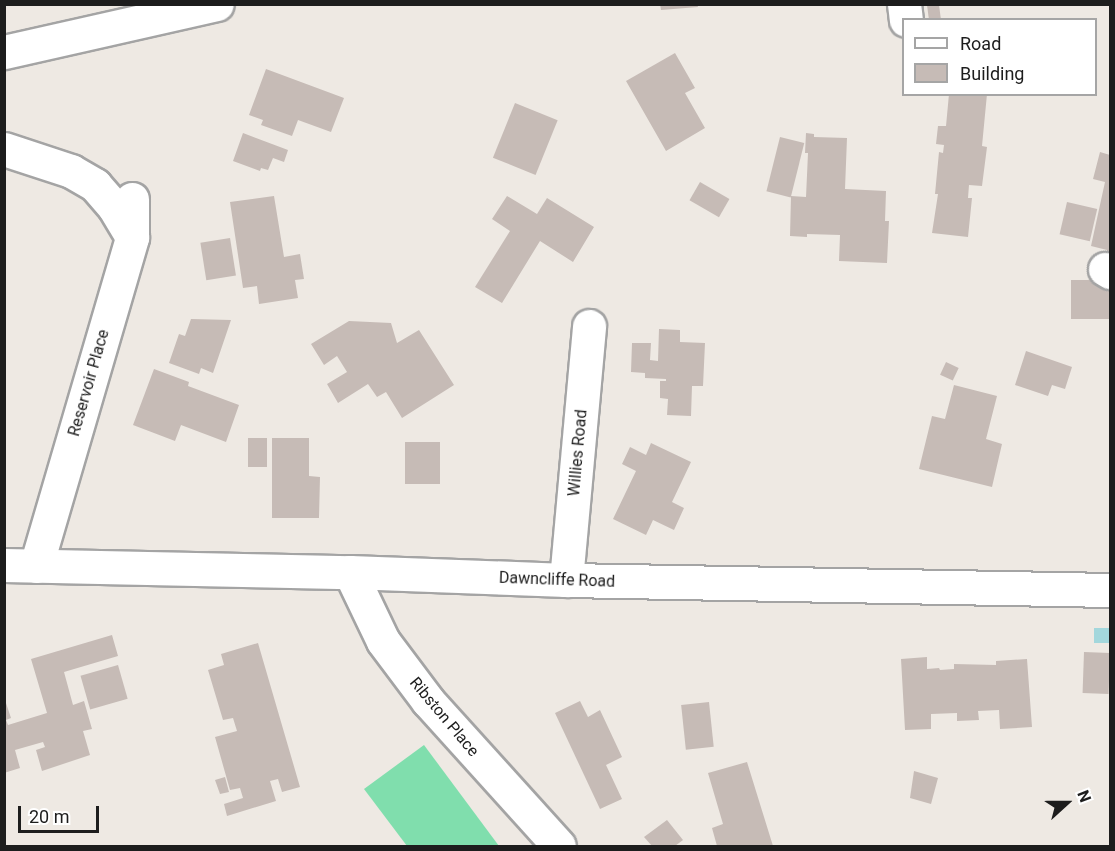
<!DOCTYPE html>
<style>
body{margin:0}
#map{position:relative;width:1115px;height:851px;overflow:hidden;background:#eee9e3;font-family:Roboto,sans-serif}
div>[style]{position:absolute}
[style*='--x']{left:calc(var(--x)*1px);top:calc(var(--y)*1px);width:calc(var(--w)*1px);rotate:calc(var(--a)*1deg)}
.pitch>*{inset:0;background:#80dead}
.water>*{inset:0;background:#a3d7dc;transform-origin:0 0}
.building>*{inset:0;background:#c6bbb6;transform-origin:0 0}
.roads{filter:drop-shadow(2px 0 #a4a4a4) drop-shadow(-2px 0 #a4a4a4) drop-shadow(0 2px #a4a4a4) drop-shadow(0 -2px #a4a4a4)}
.minor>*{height:33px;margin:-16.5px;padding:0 16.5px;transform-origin:16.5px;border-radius:16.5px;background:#fff}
span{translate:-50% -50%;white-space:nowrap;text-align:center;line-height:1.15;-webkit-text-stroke:4.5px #fff;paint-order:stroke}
.street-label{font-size:16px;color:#1d1d1d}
.frame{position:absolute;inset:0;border:6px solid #1d1d1d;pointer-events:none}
.legend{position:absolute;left:902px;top:18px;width:195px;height:78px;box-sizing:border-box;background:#fff;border:2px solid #a5a5a5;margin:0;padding:8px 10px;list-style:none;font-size:18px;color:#1d1d1d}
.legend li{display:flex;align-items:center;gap:12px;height:30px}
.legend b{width:30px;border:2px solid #a5a5a5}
.north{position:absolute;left:1037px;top:773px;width:60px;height:60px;-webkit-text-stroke:4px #fff;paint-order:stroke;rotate:69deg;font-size:16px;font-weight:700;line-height:24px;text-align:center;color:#1d1d1d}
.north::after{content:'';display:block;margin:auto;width:21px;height:27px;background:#1d1d1d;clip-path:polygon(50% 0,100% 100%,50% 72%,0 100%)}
.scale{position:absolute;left:18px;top:806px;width:81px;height:27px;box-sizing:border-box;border:3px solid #1d1d1d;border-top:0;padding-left:8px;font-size:18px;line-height:21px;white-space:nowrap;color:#1d1d1d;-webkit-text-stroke:4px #fff;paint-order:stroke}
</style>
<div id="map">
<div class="pitch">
<i style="clip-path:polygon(424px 745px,499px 846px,407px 846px,364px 789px)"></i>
</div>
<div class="water">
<i style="left:1094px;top:628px;width:16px;height:15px"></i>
</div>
<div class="building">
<i style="clip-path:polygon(660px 4px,697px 4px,698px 7px,661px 10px)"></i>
<i style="clip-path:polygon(927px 5px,939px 5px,941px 20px,929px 20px)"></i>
<i style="clip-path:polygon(675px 53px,695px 88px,685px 93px,705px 128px,666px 151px,626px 81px)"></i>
<i style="clip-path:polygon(266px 69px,344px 98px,331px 132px,298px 120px,292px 136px,261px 125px,263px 120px,249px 115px)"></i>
<i style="clip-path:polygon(949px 94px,987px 94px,982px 146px,987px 147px,982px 186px,969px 185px,968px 198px,972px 198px,968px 237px,932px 233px,938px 194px,935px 194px,939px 152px,943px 153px,944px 145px,936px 144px,938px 126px,946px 126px)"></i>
<i style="left:515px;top:103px;width:46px;height:59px;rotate:22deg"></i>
<i style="clip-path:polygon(243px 133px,288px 150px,284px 162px,273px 158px,268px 170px,261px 168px,260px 171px,233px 161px)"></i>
<i style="clip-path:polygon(806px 133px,814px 134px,814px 137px,847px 138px,845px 189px,886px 191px,885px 221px,889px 221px,887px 263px,839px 261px,840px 235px,807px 234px,807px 237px,790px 236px,791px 196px,806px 197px,808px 153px,805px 153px)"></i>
<i style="left:780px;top:137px;width:25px;height:56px;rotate:14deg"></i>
<i style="clip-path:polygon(1100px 152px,1110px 155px,1110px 256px,1105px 255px,1107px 250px,1091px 246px,1105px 182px,1093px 179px)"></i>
<i style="left:700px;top:182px;width:34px;height:21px;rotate:30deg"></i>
<i style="clip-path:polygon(274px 196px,284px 257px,300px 254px,304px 279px,295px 280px,298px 298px,259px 304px,257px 286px,243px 288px,230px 202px)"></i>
<i style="clip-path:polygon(507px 196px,537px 214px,547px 198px,594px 227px,573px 262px,540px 241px,502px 303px,475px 287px,510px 231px,492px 219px)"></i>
<i style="left:1067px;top:202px;width:31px;height:33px;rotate:13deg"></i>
<i style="left:230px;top:238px;width:38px;height:30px;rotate:81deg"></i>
<i style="left:1110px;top:280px;width:39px;height:39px;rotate:90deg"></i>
<i style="clip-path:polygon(191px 319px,231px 320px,213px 373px,201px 368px,199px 374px,169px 363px,179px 334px,185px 336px)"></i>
<i style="clip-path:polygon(349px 321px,391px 323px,397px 343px,419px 330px,454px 385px,402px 418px,386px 392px,377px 397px,368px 384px,338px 403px,327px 384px,347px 372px,337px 356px,324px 365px,311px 344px)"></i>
<i style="clip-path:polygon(659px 329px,680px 330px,680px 342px,705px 343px,703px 386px,692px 386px,691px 416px,667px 415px,668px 399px,660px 398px,660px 381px,666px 381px,666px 379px,645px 378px,645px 373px,631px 372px,632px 343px,651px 343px,650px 360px,658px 361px)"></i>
<i style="clip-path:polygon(1026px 351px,1072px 367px,1065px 389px,1052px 385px,1048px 396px,1015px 385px)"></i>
<i style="left:946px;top:362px;width:14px;height:14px;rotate:25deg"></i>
<i style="clip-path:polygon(154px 369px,189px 382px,188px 386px,239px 405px,226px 442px,181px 425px,175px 441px,133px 425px)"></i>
<i style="clip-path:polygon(954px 385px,997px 396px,986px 439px,1002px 444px,992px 487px,919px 469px,932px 416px,945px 419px)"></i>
<i style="left:248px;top:438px;width:19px;height:29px"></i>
<i style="clip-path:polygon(272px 438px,309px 438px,309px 476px,320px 477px,319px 518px,272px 518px)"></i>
<i style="left:405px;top:442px;width:35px;height:42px"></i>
<i style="clip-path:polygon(651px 443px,691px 462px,672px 502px,684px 508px,674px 530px,653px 520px,646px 535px,613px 519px,636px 471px,622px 464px,630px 447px,646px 455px)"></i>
<i style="clip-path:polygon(112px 635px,118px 656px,64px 672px,73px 705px,84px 701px,92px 729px,83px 731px,90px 755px,42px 771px,36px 750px,45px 747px,43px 742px,15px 750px,20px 768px,4px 773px,4px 697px,11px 718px,6px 720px,8px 725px,47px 713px,31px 659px)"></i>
<i style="clip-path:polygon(258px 643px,300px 787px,282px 792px,278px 779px,270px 781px,276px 801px,227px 816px,224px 804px,243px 798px,240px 788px,230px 790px,215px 737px,237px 731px,233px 718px,223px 720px,208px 670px,224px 665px,221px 654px)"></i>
<i style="left:1084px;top:652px;width:26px;height:41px;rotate:2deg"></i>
<i style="clip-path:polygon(927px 657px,927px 669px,939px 668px,940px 670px,954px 669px,954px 664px,996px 665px,996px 661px,1027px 659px,1032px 727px,1000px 729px,999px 710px,978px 711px,979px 720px,957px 721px,957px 713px,931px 714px,931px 729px,905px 730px,901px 659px)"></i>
<i style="left:118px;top:665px;width:35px;height:39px;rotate:74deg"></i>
<i style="clip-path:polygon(580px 701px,588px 717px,600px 710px,622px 757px,606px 765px,622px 799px,600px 809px,555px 713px)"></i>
<i style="left:709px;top:702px;width:45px;height:28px;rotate:84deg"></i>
<i style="clip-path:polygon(747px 762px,773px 846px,717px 846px,712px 828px,723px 824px,708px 773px)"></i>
<i style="clip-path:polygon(914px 771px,938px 778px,931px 804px,910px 798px)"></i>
<i style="clip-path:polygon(225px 777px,229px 792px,220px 794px,215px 780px)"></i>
<i style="clip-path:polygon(667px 820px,683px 840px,675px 846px,652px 846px,644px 837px)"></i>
</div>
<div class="roads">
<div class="minor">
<i style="--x:904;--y:4;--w:16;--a:83"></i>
<i style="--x:4;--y:52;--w:218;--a:-12.7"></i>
<i style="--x:4;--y:149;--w:71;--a:18.2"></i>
<i style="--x:71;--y:171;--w:28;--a:30"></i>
<i style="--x:95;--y:185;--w:29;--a:49"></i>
<i style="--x:114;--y:207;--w:35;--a:59"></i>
<i style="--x:1105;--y:269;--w:6;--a:31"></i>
<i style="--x:4;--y:565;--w:346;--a:1.2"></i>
<i style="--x:350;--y:572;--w:216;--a:2.1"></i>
<i style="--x:566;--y:580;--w:544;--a:1.05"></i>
<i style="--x:36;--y:566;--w:343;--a:-73.7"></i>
<i style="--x:132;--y:237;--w:38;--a:-90"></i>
<i style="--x:350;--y:572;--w:76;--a:64.4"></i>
<i style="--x:383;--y:641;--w:75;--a:53.1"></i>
<i style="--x:428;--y:701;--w:195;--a:47.9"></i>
<i style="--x:566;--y:580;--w:255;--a:-84.8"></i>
</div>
</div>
<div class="street-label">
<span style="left:89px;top:383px;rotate:-74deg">Reservoir Place</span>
<span style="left:578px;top:453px;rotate:-85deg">Willies Road</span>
<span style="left:557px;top:580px;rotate:2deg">Dawncliffe Road</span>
<span style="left:444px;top:717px;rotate:50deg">Ribston Place</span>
</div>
<div class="frame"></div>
<ul class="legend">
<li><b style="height:8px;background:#fff"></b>Road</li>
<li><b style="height:16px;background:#c6bbb6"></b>Building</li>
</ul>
<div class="north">N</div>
<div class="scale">20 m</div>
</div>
